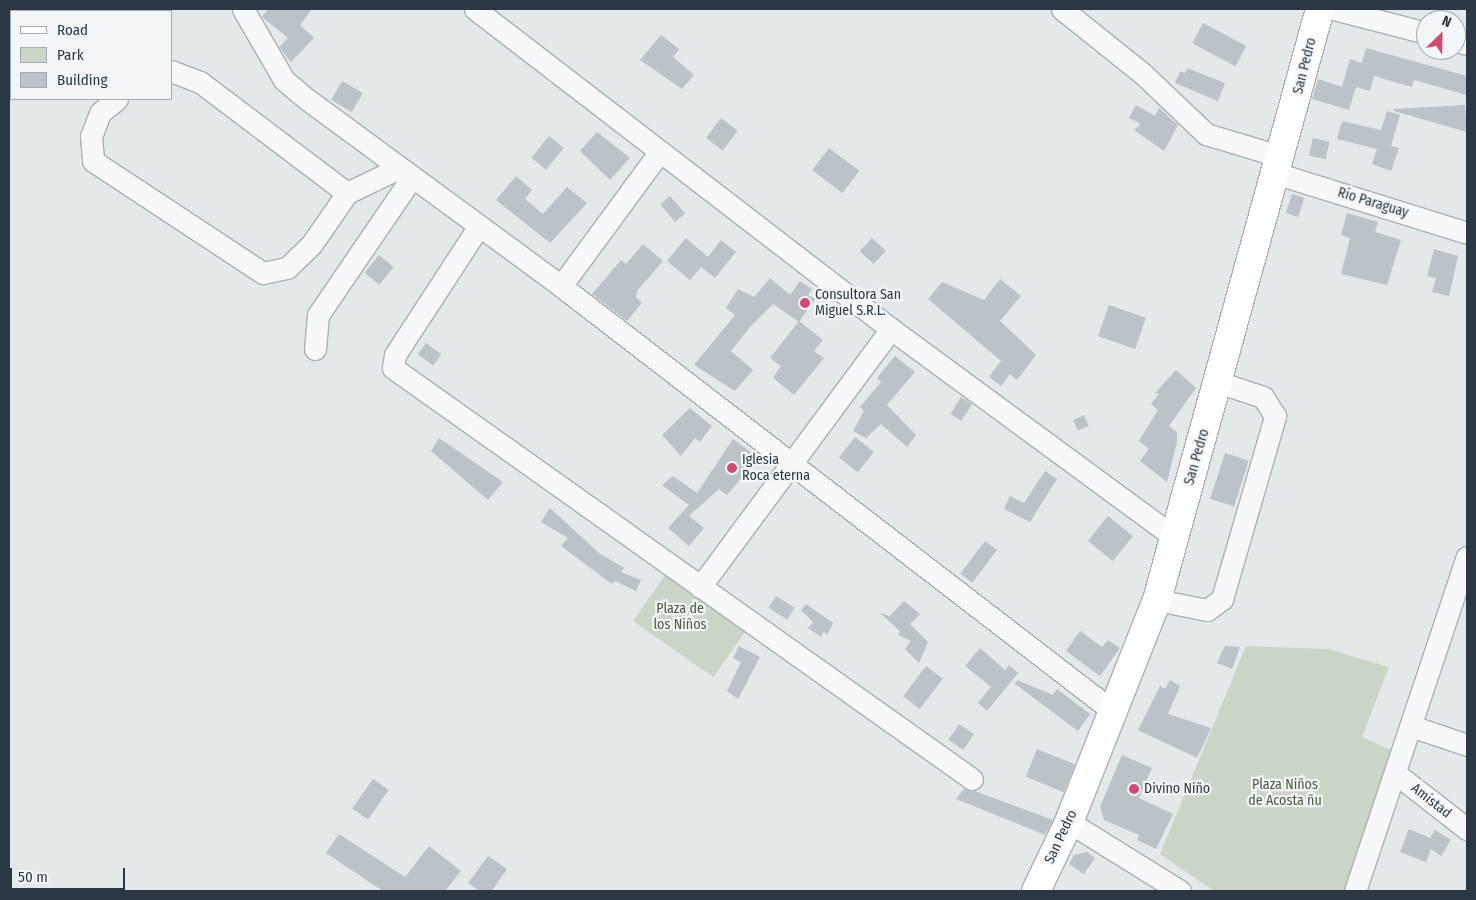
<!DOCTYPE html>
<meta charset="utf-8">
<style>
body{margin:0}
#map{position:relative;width:1476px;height:900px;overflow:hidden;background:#e3e8eb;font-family:"Fira Sans Condensed",sans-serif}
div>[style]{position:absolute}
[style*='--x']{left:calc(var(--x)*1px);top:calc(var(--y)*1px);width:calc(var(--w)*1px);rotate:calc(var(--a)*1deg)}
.green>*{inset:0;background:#cbd5c5;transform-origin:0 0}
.building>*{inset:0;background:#bbc2c8;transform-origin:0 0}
.roads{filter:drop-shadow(1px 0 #a8b0b5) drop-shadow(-1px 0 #a8b0b5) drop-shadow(0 1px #a8b0b5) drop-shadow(0 -1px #a8b0b5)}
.minor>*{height:21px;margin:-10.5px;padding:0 10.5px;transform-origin:10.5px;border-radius:10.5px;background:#f6f8f9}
.major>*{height:28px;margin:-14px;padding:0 14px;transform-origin:14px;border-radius:14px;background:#fff}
.dots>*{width:14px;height:14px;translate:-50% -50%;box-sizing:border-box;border:2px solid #f3f6f8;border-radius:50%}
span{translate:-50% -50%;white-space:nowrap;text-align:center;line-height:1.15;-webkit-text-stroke:4.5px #f3f6f8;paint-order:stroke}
.street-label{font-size:14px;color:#2b3843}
.poi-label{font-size:14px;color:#2b3843}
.left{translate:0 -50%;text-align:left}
.park-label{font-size:14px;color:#465f38}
.frame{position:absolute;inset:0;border:10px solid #2b3843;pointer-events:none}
.legend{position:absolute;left:10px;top:10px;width:162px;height:90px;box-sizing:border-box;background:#f3f6f8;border:1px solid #a3aab0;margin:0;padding:6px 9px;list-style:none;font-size:15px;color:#2b3843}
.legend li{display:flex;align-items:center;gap:10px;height:25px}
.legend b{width:25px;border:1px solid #a3aab0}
.north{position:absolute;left:1416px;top:10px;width:50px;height:50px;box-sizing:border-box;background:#f3f6f8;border:1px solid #a3aab0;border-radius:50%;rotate:23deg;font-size:14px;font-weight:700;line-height:20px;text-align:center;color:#2b3843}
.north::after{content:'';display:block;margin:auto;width:18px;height:22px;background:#cd4b74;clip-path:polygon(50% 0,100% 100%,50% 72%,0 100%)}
.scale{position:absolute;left:10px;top:868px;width:115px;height:22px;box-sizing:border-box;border:2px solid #2b3843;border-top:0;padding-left:6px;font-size:15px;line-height:18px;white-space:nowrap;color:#2b3843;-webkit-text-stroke:4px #f3f6f8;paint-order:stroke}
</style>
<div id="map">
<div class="green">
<i style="left:668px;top:571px;width:98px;height:61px;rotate:35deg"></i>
<i style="clip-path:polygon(1246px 646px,1328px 649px,1389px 667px,1362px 737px,1398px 753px,1346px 891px,1214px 891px,1160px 854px)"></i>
</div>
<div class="building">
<i style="clip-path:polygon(268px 9px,312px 9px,300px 25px,314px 38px,291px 62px,279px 47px,288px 38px,262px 17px)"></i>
<i style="left:1203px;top:23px;width:49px;height:23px;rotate:28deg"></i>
<i style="clip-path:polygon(661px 35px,679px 49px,673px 57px,694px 75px,682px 89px,640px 60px)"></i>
<i style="clip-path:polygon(1366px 48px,1467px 76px,1467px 95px,1414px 80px,1412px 87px,1374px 76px,1370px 91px,1356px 87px,1349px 110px,1312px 99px,1318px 79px,1342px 87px,1350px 59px,1362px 63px)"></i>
<i style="clip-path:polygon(1187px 68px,1225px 83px,1218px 101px,1175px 83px,1180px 71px,1185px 73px)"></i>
<i style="left:342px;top:81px;width:24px;height:22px;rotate:30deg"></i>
<i style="clip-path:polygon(1136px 105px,1155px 116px,1159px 108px,1178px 125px,1164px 151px,1134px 130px,1141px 124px,1129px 118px)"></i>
<i style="clip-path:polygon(1465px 105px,1467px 132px,1394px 111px,1394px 109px)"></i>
<i style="clip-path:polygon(1387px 111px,1400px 115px,1391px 146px,1399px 148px,1391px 171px,1372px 164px,1377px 149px,1337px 139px,1342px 121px,1381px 130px)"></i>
<i style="left:721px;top:118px;width:21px;height:25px;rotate:37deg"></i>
<i style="clip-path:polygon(597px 132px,630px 158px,610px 180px,580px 151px)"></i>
<i style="left:549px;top:136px;width:19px;height:28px;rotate:39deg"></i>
<i style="left:1313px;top:138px;width:17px;height:18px;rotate:13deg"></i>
<i style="left:829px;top:148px;width:38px;height:28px;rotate:37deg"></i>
<i style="clip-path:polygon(516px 176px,532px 190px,525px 199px,543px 214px,567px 187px,587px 203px,550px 243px,496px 200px)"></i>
<i style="left:1292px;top:194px;width:13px;height:20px;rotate:18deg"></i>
<i style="left:670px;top:196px;width:23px;height:13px;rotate:49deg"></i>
<i style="clip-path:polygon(1347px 213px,1378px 222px,1375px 232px,1401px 240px,1387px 285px,1341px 274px,1350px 238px,1341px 235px)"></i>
<i style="clip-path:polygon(686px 238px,708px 257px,721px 240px,736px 252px,715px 278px,701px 267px,690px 280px,667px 261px)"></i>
<i style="left:872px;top:238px;width:19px;height:18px;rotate:43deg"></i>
<i style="clip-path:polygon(643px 244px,663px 261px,637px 291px,636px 297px,642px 303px,627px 321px,592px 294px,621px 260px,626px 264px)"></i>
<i style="clip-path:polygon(1434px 249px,1458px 256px,1449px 296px,1432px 292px,1436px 278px,1427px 276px)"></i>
<i style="left:379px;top:255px;width:19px;height:23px;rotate:39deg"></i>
<i style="clip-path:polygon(770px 278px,790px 295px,800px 281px,812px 289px,808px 295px,815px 299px,799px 322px,773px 304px,751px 326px,731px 351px,753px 370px,735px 391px,694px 365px,735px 315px,726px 308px,738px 289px,754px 297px)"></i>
<i style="clip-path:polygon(1000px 279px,1021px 296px,1000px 321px,1036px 355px,1017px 380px,1010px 374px,1001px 386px,989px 377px,1001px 361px,928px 299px,942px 282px,984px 300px)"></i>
<i style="left:1109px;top:305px;width:39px;height:33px;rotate:19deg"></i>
<i style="clip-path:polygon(799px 321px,823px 340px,814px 351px,824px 358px,794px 395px,773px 378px,781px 366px,770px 358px)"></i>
<i style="left:426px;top:343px;width:19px;height:14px;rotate:36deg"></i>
<i style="clip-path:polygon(895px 356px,915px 372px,887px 405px,916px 435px,907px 447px,881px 424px,866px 438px,853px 431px,864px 411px,860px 407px,881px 382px,877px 378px)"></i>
<i style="clip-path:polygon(1176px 370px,1196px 388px,1169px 426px,1177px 432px,1177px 442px,1167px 482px,1140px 461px,1149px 449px,1139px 441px,1158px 410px,1151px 404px,1159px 394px,1155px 393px)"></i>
<i style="left:961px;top:397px;width:13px;height:20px;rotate:32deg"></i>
<i style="clip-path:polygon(690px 408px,712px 426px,700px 442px,695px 438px,681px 456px,662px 435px)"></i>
<i style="left:1084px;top:415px;width:12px;height:12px;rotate:66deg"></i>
<i style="left:855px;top:437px;width:24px;height:26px;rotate:38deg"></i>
<i style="clip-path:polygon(439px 438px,503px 482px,488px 500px,431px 451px)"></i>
<i style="clip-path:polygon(733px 439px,759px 458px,727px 495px,719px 489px,689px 516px,704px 528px,689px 546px,668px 528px,689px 505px,662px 485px,673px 476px,697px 493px)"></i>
<i style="left:1225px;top:453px;width:25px;height:48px;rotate:18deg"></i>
<i style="clip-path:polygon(1045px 471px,1057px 479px,1030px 522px,1004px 509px,1010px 496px,1024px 503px)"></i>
<i style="clip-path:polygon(550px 508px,599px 553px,624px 568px,621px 572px,641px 580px,636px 591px,615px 581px,612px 584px,561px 546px,568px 538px,541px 522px)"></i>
<i style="left:1108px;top:516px;width:32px;height:32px;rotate:39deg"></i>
<i style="left:985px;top:541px;width:15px;height:41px;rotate:37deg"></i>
<i style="left:776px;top:596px;width:22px;height:14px;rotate:32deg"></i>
<i style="clip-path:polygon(904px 601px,920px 614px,910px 624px,928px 642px,919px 663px,905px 649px,911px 641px,898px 635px,900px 631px,880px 613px,890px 616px)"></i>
<i style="clip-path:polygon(806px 604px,833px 623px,827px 635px,824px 631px,821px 637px,808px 628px,813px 622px,801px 610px)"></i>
<i style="clip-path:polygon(1080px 631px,1102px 647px,1108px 640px,1120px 648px,1100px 676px,1066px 651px)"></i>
<i style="clip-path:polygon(739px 646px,760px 657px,738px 699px,727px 691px,741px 662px,733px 658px)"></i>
<i style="clip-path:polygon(1225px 646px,1240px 647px,1232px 669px,1217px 663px)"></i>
<i style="clip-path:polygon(980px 648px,1005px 670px,1009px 665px,1018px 673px,987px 711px,978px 703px,991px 687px,965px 666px)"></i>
<i style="left:926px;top:666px;width:21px;height:38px;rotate:37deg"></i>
<i style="clip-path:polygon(1017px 680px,1053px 695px,1057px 689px,1090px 714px,1078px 731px,1015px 684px)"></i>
<i style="clip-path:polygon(1170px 680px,1180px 686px,1168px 714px,1211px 728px,1197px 758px,1138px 730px,1160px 686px,1165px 689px)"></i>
<i style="left:959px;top:724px;width:18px;height:19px;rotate:34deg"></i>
<i style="left:1037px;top:749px;width:41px;height:30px;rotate:22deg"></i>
<i style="clip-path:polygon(1122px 755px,1152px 768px,1139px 798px,1173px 814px,1156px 849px,1137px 840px,1139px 835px,1104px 820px,1100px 807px)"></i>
<i style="left:373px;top:779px;width:19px;height:36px;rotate:35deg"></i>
<i style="clip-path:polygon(964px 789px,975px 791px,1053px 820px,1045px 835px,956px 799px)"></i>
<i style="clip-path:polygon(1409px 829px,1430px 838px,1435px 830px,1451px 840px,1441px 856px,1431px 849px,1426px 862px,1400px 852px)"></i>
<i style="clip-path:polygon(339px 834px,405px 877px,429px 846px,461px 871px,445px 891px,383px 891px,326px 853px)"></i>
<i style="clip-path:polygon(1087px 852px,1095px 858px,1084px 874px,1069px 864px,1074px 855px)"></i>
<i style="clip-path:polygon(488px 856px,507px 869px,492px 891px,480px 891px,468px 883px)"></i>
</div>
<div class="roads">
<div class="minor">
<i style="--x:243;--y:9;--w:82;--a:60"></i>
<i style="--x:284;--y:80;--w:31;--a:40"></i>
<i style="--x:308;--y:100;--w:314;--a:36.3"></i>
<i style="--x:561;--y:286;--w:698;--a:37.61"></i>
<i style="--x:475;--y:9;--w:525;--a:37.57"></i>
<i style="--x:891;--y:329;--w:351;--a:36.3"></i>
<i style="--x:1062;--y:9;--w:102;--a:38.7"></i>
<i style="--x:1142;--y:73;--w:88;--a:43.6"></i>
<i style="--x:1206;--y:134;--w:79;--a:16.8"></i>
<i style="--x:1334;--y:9;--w:95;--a:14.6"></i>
<i style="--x:1456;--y:41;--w:11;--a:15"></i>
<i style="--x:171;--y:71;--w:31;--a:21"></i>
<i style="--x:200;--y:82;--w:184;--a:37.1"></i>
<i style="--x:117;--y:99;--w:22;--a:141"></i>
<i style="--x:100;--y:113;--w:25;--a:111"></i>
<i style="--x:91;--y:136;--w:25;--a:85"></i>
<i style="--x:93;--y:161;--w:204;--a:33.4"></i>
<i style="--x:263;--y:273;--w:25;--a:-12"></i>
<i style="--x:287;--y:268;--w:33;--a:-44"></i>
<i style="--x:311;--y:245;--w:63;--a:-55.3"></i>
<i style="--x:347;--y:193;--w:58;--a:-25.7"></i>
<i style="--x:1278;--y:174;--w:198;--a:17.3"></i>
<i style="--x:479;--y:226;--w:154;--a:123.1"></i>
<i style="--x:395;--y:355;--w:13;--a:99"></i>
<i style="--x:393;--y:368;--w:710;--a:35.37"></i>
<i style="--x:561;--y:286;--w:167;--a:-53.7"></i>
<i style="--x:315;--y:349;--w:34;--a:-85"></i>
<i style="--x:318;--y:315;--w:167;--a:-55.7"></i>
<i style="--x:700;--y:587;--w:321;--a:-53.5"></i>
<i style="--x:1157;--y:600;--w:51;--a:11.3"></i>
<i style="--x:1207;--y:610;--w:19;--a:-36"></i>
<i style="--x:1222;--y:599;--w:191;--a:-73.8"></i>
<i style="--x:1275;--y:416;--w:22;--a:-122"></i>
<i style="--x:1263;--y:397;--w:47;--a:-161.6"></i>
<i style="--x:1411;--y:726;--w:59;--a:18.7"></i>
<i style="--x:1395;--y:773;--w:91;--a:37.9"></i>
<i style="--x:1069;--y:822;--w:131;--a:31.9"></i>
<i style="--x:1355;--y:891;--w:352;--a:-71.5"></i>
</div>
<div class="major">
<i style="--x:1036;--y:891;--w:76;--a:-64.4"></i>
<i style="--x:1069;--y:822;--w:239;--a:-68.4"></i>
<i style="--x:1157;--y:600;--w:613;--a:-74.58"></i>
</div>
</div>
<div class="dots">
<i style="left:805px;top:303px;background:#cd4b74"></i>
<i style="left:732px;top:468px;background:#cd4b74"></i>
<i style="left:1134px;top:789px;background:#cd4b74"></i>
</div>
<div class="street-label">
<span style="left:1305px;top:66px;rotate:-76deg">San Pedro</span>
<span style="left:1373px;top:203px;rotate:17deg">Río Paraguay</span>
<span style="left:1197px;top:457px;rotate:-74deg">San Pedro</span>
<span style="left:1431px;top:801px;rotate:38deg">Amistad</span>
<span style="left:1061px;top:837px;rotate:-65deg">San Pedro</span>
</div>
<div class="poi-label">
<span class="left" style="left:815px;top:303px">Consultora San<br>Miguel S.R.L.</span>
<span class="left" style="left:742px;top:468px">Iglesia<br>Roca eterna</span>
<span class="left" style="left:1144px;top:789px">Divino Niño</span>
</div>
<div class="park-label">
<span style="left:680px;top:617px">Plaza de<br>los Niños</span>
<span style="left:1285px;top:793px">Plaza Niños<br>de Acosta ñu</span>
</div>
<div class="frame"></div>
<ul class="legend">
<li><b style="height:6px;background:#fff"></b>Road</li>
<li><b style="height:14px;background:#cbd5c5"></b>Park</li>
<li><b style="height:14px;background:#bbc2c8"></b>Building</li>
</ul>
<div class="north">N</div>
<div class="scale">50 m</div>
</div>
